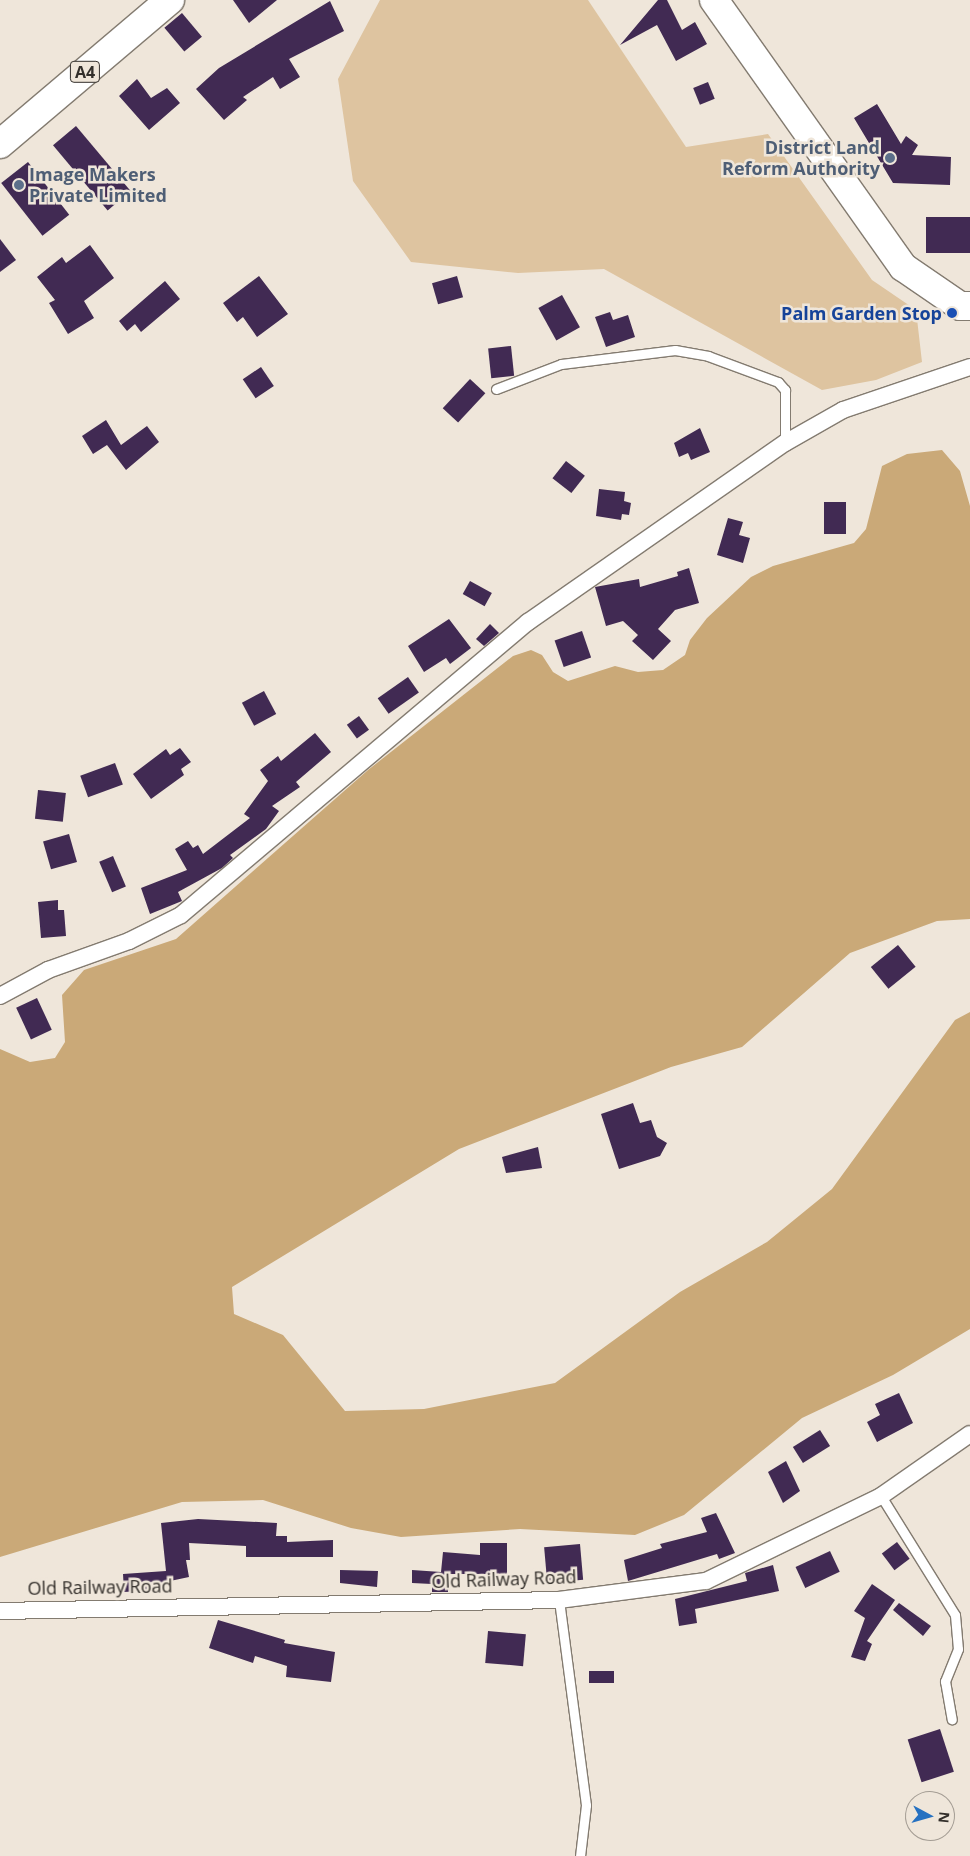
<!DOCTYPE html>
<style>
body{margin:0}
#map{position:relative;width:970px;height:1856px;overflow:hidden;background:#efe6da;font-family:"Open Sans",sans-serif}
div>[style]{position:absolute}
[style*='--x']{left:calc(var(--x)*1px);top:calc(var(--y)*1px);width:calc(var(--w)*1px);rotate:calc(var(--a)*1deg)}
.green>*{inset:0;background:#dec4a0}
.forest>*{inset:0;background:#caa978}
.building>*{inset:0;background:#412a53;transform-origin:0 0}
.roads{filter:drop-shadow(1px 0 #837b70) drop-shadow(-1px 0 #837b70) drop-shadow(0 1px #837b70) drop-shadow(0 -1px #837b70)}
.lane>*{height:9px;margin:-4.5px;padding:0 4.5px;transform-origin:4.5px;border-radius:4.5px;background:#fff}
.street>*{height:16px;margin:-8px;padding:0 8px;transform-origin:8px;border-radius:8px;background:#fff}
.highway>*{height:28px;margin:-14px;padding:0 14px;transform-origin:14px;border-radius:14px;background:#fff}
.dots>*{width:14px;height:14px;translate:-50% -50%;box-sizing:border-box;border:2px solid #efe6da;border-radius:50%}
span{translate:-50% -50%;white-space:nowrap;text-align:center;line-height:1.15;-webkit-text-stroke:5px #efe6da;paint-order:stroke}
.shield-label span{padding:1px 4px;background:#efe6da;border:1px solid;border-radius:4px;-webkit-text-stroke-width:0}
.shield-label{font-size:16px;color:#332f2b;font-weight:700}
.service-label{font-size:18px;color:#4e5e75;font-weight:700}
.right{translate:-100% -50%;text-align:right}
.left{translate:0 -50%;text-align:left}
.transit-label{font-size:18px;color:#164399;font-weight:700}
.street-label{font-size:18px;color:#332f2b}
.north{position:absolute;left:905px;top:1791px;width:50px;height:50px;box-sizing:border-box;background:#efe6da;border:1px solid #a49d94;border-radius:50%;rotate:96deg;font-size:14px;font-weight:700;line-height:20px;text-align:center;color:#332f2b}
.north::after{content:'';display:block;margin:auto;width:18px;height:22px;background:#2671c1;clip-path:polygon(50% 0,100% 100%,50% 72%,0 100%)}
</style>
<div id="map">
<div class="green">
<i style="clip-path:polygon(380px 0,588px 0,686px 147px,768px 134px,872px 280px,916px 310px,922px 362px,876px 380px,822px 390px,604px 269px,518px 273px,411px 262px,353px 181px,338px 79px)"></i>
</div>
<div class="forest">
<i style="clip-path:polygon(942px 450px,960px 471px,970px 506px,970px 919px,937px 921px,850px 953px,742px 1047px,671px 1067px,459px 1149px,232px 1287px,234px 1314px,283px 1335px,345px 1411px,424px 1409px,555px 1383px,680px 1292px,767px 1242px,832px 1189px,955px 1020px,970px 1012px,970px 1329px,893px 1375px,802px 1418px,684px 1515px,635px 1535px,520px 1529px,401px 1537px,351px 1528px,263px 1500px,182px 1502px,0 1557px,0 1049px,30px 1062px,55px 1058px,65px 1042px,62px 995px,84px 970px,176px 939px,368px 770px,513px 656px,531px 650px,542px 655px,553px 672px,568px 681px,615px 666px,638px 672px,663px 670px,685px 655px,690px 640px,707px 618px,751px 577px,773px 566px,854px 543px,866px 529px,882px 466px,907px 454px)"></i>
</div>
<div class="building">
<i style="clip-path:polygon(233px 0,277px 0,249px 23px)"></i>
<i style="clip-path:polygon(658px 0,667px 0,682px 30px,695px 22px,707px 44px,676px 61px,657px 25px,620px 45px)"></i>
<i style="clip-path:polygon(330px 1px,344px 31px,289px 59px,300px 77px,280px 89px,273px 77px,243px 97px,247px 100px,224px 120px,196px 89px,219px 68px)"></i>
<i style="left:182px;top:13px;width:31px;height:23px;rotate:50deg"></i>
<i style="clip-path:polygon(137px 79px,151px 98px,167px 88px,180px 103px,149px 130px,119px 96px)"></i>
<i style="left:708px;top:82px;width:18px;height:16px;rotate:68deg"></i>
<i style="clip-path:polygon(877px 104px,901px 144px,906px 136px,918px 145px,912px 155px,951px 157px,950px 185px,893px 183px,854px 118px)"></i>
<i style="left:76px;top:126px;width:85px;height:30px;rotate:50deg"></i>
<i style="left:28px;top:162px;width:67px;height:34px;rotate:52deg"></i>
<i style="left:970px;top:217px;width:36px;height:44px;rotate:90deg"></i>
<i style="clip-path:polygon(0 239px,16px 260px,0 272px)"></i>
<i style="clip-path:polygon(90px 245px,114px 278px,84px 301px,94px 318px,68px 334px,49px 303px,55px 300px,37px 277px,62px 257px,66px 263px)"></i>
<i style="clip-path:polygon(259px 276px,288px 314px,257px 337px,243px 317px,237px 322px,223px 303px)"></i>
<i style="left:457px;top:276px;width:22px;height:26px;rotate:74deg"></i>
<i style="clip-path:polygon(165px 281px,180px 299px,141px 332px,135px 324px,127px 331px,119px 321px)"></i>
<i style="left:562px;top:295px;width:37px;height:27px;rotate:61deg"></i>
<i style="clip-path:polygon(610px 312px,613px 320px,628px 315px,635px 337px,606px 347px,595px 317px)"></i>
<i style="left:511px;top:346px;width:30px;height:23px;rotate:84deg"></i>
<i style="left:261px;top:367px;width:23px;height:22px;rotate:56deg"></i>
<i style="left:470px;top:379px;width:21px;height:40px;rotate:43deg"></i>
<i style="clip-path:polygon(106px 420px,121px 445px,147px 426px,159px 442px,126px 470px,107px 445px,93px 454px,82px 436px)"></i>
<i style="clip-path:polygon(700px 428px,710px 452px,691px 460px,688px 453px,679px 457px,674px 443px)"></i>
<i style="left:566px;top:461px;width:24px;height:22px;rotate:38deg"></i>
<i style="clip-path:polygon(599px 489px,625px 492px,624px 501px,631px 503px,629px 515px,622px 514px,621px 520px,596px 516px)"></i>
<i style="left:824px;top:502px;width:22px;height:32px"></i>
<i style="clip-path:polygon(728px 518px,743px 522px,739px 535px,750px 538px,743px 563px,717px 555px)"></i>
<i style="clip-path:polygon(689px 568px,699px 603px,675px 610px,658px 629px,671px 641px,653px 660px,632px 641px,638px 635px,623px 621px,606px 626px,595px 587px,639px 579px,640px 587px,678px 576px,677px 572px)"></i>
<i style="left:470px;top:581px;width:25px;height:15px;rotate:29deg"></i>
<i style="clip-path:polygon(449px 619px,471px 648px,450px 664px,446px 658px,424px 672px,408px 646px)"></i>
<i style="clip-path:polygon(490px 624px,499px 633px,484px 646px,476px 639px)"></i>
<i style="left:582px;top:631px;width:28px;height:29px;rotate:71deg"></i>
<i style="left:408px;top:677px;width:19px;height:37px;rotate:55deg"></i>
<i style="left:264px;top:691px;width:26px;height:25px;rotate:62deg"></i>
<i style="left:359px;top:716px;width:17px;height:15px;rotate:54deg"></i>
<i style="clip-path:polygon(315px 733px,331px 752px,296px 782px,300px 787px,272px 806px,279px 811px,266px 829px,230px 855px,233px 858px,222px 868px,178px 892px,182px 901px,150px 914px,141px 888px,187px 870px,175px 849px,188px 841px,193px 848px,198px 845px,203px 854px,250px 818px,244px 814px,268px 781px,260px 770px,278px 756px,281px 761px)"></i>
<i style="clip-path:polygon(180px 748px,191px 762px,181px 769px,184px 775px,151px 799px,133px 774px,166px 749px,170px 755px)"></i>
<i style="left:115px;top:763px;width:23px;height:37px;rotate:70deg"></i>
<i style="left:38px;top:790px;width:28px;height:29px;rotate:6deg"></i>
<i style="left:69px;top:834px;width:29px;height:27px;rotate:74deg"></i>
<i style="left:113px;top:856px;width:33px;height:15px;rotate:67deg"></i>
<i style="clip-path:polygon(58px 900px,58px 910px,64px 910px,66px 936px,41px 938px,38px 902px)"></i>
<i style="left:898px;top:945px;width:28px;height:35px;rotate:51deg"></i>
<i style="left:37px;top:998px;width:35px;height:23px;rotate:65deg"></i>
<i style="clip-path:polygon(633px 1103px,640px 1123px,651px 1120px,657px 1137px,667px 1143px,660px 1156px,619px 1169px,601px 1114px)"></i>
<i style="clip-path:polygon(538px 1147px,542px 1168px,506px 1173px,502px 1157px)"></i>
<i style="clip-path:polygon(899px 1393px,913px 1423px,877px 1442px,867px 1422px,880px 1415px,875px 1404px)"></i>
<i style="left:820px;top:1430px;width:19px;height:32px;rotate:58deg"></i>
<i style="clip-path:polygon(786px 1461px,800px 1491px,783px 1503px,768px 1472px)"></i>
<i style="clip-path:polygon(716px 1513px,735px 1553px,719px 1559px,717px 1554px,628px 1581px,624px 1560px,662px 1548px,660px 1544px,707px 1532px,701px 1518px)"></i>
<i style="clip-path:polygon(198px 1519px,277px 1523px,276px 1536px,287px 1536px,287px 1542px,333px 1540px,333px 1557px,246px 1557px,246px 1546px,189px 1543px,190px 1560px,186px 1560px,189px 1577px,156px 1584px,157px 1590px,124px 1592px,123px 1574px,166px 1571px,161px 1523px)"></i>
<i style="left:897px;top:1542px;width:21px;height:19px;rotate:53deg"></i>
<i style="clip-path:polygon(480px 1543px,507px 1543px,507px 1574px,448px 1574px,448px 1592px,432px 1592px,432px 1584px,412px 1583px,412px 1570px,441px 1572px,443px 1552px,480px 1555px)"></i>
<i style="left:580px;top:1544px;width:36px;height:36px;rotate:85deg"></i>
<i style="left:830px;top:1551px;width:23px;height:38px;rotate:65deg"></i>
<i style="clip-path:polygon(773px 1565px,779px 1591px,695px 1609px,697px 1623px,679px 1626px,675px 1599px,747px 1581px,745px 1573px)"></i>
<i style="clip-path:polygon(340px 1570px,378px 1571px,377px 1587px,340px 1583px)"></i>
<i style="clip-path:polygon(872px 1584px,895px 1600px,867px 1641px,872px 1644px,865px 1661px,851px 1657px,865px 1618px,854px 1611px)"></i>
<i style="clip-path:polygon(899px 1603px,931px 1626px,923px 1636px,893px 1610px)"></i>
<i style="clip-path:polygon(218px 1620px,285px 1640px,284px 1643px,335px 1652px,331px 1682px,286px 1677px,287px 1666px,255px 1656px,253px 1663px,209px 1648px)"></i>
<i style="left:488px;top:1631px;width:38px;height:32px;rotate:5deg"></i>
<i style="left:589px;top:1671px;width:25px;height:12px"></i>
<i style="left:940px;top:1729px;width:45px;height:34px;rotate:72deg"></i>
</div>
<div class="roads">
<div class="lane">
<i style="--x:496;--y:389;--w:70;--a:-21"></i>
<i style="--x:561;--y:364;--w:115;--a:-7"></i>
<i style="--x:675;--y:350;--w:34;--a:10"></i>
<i style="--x:708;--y:356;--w:75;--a:20.4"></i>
<i style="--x:778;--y:382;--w:11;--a:49"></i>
<i style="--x:785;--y:390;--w:53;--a:90"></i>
<i style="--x:881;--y:1496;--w:140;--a:58.1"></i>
<i style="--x:955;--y:1615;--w:34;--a:85"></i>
<i style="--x:958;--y:1649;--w:35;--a:112"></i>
<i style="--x:945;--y:1681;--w:39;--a:80"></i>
<i style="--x:559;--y:1600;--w:207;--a:82.5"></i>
<i style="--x:586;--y:1805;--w:51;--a:96.7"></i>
</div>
<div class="street">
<i style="--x:0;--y:996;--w:55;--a:-28.4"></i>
<i style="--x:48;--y:970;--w:86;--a:-19.7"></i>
<i style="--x:129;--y:941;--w:58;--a:-26.6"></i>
<i style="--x:181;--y:915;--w:454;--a:-40.2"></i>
<i style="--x:528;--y:622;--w:313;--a:-34.9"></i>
<i style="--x:785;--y:443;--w:67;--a:-29.6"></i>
<i style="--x:843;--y:410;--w:134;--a:-18.7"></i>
<i style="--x:0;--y:1611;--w:559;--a:-1.13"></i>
<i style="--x:559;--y:1600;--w:148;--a:-7.4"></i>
<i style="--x:706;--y:1581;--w:195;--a:-25.9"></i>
<i style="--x:881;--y:1496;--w:108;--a:-34.9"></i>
</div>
<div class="highway">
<i style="--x:714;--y:0;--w:327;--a:54.7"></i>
<i style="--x:903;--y:267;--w:69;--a:34.4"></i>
<i style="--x:960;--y:306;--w:10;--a:0"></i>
<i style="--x:0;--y:144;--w:223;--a:-40.3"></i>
</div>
</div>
<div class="dots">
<i style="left:890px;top:158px;background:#5c6f8a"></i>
<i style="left:19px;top:185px;background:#5c6f8a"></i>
<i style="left:952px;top:313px;background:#1a4fb4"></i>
</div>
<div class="shield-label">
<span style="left:85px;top:72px">A4</span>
</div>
<div class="service-label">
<span class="right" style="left:880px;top:158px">District Land<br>Reform Authority</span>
<span class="left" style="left:29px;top:185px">Image Makers<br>Private Limited</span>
</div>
<div class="transit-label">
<span class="right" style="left:942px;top:313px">Palm Garden Stop</span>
</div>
<div class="street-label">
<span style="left:504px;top:1579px;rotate:-2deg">Old Railway Road</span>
<span style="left:100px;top:1587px;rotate:-1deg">Old Railway Road</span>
</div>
<div class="north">N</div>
</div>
